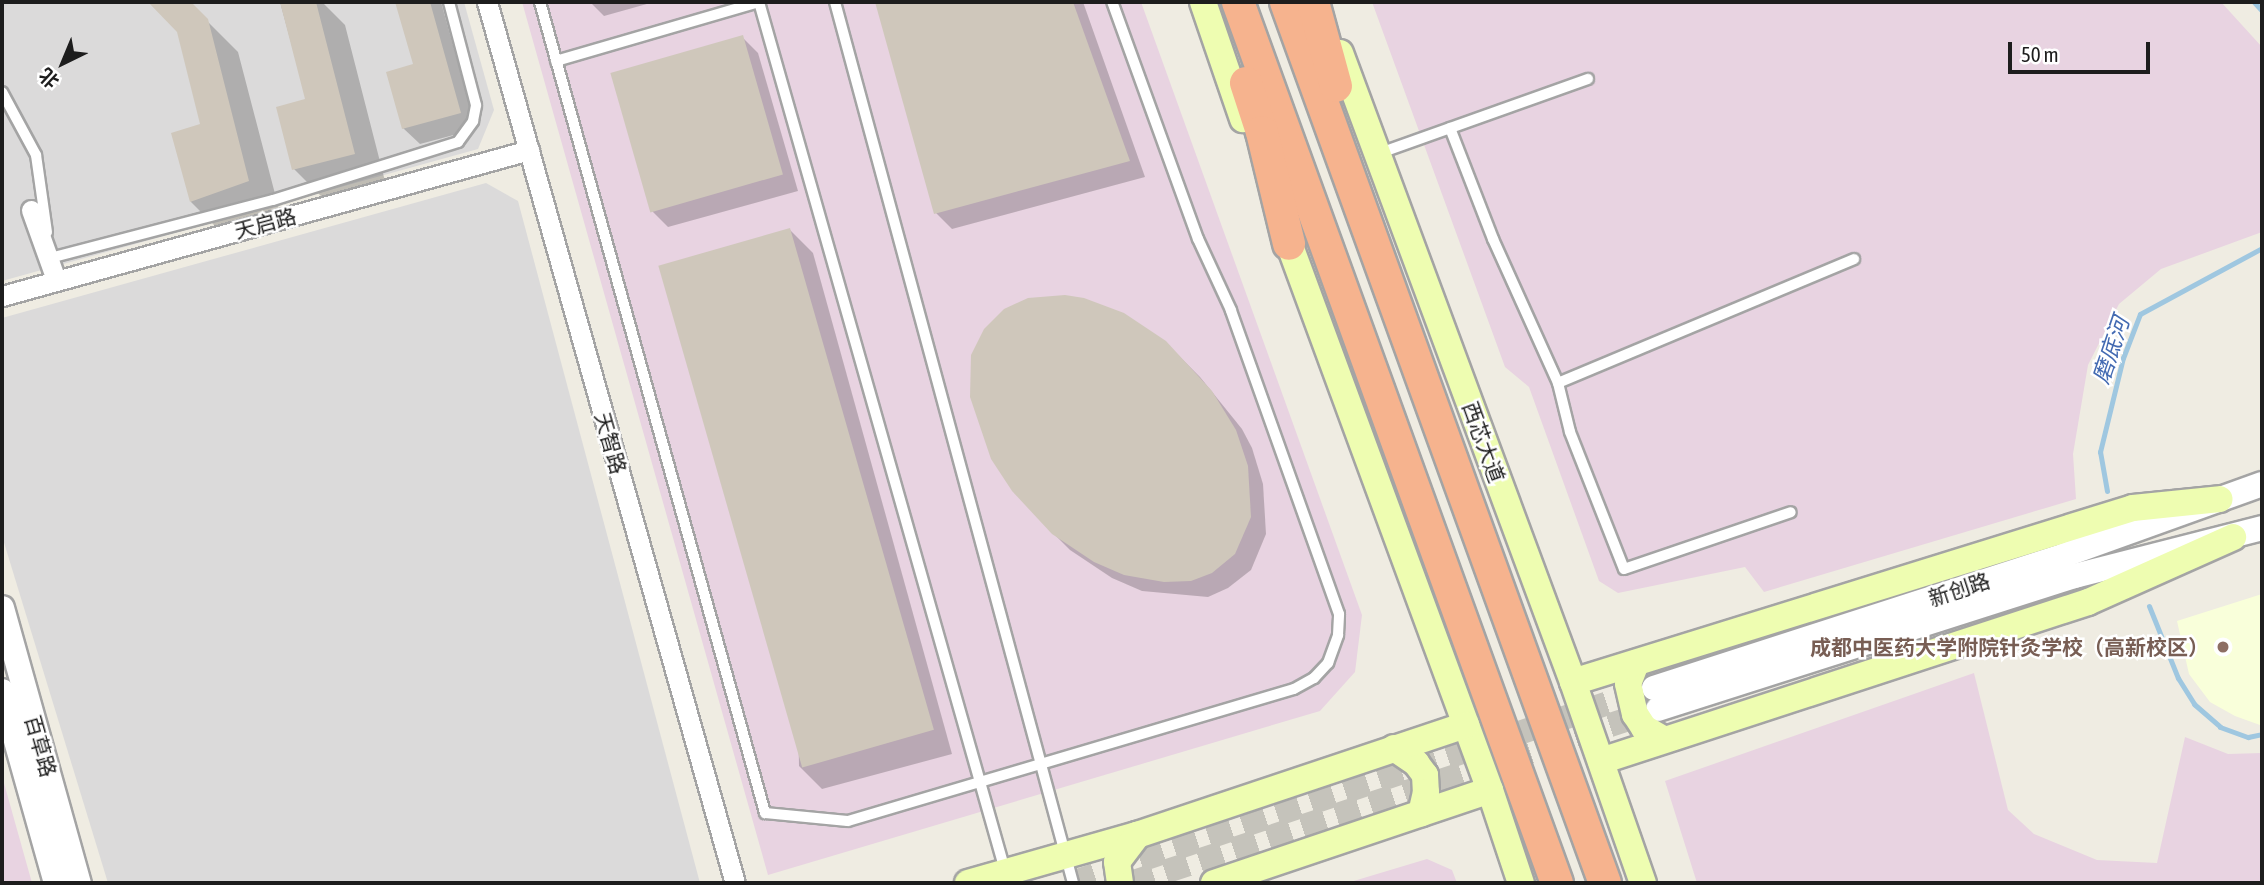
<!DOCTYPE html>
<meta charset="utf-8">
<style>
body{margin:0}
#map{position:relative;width:2264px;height:885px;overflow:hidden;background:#efece2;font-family:"Asap Condensed","Noto Sans SC",sans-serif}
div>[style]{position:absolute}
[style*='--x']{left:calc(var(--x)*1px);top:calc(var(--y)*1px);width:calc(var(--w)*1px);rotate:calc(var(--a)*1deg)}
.residential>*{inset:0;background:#dbdada}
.industrial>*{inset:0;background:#e8d3e1}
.education>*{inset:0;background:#f9ffda}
.shadow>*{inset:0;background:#0003}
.stream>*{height:5px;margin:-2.5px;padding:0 2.5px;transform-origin:2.5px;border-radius:2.5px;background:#9fc7e0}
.building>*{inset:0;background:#cfc7bb;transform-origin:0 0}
.tertiary-tunnel>*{height:24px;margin-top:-12px;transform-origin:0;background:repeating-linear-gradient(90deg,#c5c3bb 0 24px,transparent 0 36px)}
.roads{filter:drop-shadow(2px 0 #a4a4a4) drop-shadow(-2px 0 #a4a4a4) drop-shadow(0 2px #a4a4a4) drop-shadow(0 -2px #a4a4a4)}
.service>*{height:10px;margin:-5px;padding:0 5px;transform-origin:5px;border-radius:5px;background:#fff}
.minor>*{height:19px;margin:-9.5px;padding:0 9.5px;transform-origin:9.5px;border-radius:9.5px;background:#fff}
.tertiary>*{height:24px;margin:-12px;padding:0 12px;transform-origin:12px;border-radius:12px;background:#fff}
.secondary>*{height:26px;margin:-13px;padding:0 13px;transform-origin:13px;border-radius:13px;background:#eefdb1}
.trunk>*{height:32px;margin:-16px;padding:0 16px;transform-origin:16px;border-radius:16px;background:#f6b38e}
.dots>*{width:19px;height:19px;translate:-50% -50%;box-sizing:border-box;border:4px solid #fff;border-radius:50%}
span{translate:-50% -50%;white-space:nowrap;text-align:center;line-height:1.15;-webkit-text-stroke:5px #fff;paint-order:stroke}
.street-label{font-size:21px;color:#1d1d1d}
.education-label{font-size:21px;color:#785e54;font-weight:700}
.right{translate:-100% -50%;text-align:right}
.water-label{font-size:23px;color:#436ab2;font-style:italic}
.frame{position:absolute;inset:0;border:4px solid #1d1d1d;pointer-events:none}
.north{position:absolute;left:28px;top:28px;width:70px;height:70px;-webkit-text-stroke:5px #fff;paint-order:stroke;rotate:223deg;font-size:19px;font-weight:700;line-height:28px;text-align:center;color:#1d1d1d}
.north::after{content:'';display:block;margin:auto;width:24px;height:32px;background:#1d1d1d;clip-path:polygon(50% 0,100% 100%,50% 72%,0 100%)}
.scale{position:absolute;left:2008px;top:42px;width:142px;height:32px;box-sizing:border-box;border:4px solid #1d1d1d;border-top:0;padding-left:9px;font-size:21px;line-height:24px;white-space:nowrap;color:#1d1d1d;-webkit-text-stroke:5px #fff;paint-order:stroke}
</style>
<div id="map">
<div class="residential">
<i style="clip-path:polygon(2px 2px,464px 2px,494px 110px,478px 149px,2px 281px)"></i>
<i style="clip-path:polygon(486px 183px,518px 201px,700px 883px,108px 883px,2px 536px,2px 318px)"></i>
</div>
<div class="industrial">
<i style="clip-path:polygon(522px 2px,1141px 2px,1362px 615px,1355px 672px,1320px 711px,768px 875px)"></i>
<i style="clip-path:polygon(1372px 2px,2221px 2px,2262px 47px,2262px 232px,2161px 269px,2119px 304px,2088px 365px,2073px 454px,2076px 499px,1764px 592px,1745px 567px,1618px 593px,1599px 581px,1529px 387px,1505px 367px)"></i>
<i style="clip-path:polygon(1974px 673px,2008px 810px,2034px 834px,2097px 860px,2157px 863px,2185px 737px,2228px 754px,2262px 753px,2262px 883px,1697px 883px,1665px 781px)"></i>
<i style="clip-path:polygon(2px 776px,32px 883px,2px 883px)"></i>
<i style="clip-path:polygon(1427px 859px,1452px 870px,1457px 883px,1347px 883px)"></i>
</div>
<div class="education">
<i style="clip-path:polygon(2262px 594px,2262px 724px,2260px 725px,2235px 716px,2210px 702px,2189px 674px,2177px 621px)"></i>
</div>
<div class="shadow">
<i style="clip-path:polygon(150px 2px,188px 2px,238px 52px,280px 213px,222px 233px,191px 202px,202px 126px,178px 31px)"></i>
<i style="clip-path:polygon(280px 2px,322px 2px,345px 25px,386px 185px,325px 200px,294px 169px,307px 101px)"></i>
<i style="clip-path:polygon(397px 2px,441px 2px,476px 129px,420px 144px,403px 128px,415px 66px)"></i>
<i style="clip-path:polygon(590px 2px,654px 2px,604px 16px)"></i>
<i style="clip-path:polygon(886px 2px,1083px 2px,1145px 177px,952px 229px,936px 213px,878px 4px)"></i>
<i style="clip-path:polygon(742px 37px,758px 53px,798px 191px,668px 227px,652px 211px)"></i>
<i style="clip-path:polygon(790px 230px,813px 253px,952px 754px,822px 789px,799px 766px)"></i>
<i style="clip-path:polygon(1165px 342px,1200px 377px,1242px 429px,1252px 448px,1263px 484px,1266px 534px,1251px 570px,1228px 588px,1208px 597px,1142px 591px,1112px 578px,1070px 550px,1053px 533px)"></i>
</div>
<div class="stream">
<i style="--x:2254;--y:2;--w:12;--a:48"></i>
<i style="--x:2107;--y:491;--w:40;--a:-100"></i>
<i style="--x:2100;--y:452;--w:97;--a:-76.3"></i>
<i style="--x:2123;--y:358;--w:47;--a:-68.9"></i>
<i style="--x:2140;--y:314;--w:139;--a:-28.4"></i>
<i style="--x:2149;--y:606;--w:78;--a:68.1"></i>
<i style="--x:2178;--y:678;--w:31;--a:58"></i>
<i style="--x:2194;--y:704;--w:35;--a:41"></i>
<i style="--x:2220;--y:727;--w:30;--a:20"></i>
<i style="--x:2248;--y:737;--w:14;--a:-12"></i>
</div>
<div class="building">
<i style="clip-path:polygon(148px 2px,191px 2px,208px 19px,249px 181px,190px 202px,171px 133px,200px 124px,177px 32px)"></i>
<i style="clip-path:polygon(280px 2px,316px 2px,355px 154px,292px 170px,276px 107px,305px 99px)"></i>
<i style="clip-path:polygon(395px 2px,430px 2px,461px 113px,402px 129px,386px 72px,413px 64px)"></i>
<i style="clip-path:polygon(875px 2px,1073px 2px,1130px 161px,934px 214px)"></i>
<i style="left:743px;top:35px;width:145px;height:138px;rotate:74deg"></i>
<i style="left:790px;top:228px;width:522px;height:137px;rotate:74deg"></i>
<i style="clip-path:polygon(1065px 295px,1084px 298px,1124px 313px,1166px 341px,1212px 391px,1236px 430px,1248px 466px,1251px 517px,1235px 554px,1212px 573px,1191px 581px,1164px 582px,1124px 575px,1094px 562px,1052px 534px,1012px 491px,991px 459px,970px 397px,971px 355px,984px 329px,1004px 309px,1028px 298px)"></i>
</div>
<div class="tertiary-tunnel">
<i style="--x:1072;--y:883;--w:610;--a:-18.55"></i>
<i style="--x:1131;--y:883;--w:553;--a:-18.24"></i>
</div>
<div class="roads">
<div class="service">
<i style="--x:540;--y:2;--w:842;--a:74.49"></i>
<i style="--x:765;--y:813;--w:83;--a:5.5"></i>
<i style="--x:848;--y:821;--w:465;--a:-16.5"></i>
<i style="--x:1294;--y:689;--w:23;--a:-29"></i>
<i style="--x:1314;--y:678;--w:21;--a:-47"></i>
<i style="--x:1328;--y:663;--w:30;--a:-70"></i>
<i style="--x:1338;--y:635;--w:21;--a:-87"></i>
<i style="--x:1339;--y:614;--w:323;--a:-109.6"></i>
<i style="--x:1231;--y:310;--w:78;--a:-114.9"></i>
<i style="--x:1198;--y:239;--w:252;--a:-109.9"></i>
<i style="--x:759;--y:2;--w:902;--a:74.18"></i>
<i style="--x:835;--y:2;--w:913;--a:74.88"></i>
<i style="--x:556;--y:61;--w:211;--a:-16.2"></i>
<i style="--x:2;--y:92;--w:72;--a:61.6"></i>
<i style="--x:36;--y:155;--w:78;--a:81.9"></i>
<i style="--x:1450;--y:128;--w:119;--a:68.8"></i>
<i style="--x:1493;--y:239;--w:158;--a:65.7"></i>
<i style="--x:1558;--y:383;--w:50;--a:76.2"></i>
<i style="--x:1570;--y:432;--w:147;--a:68.5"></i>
<i style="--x:1624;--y:569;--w:176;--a:-18.8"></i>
<i style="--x:1377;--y:154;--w:224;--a:-19.6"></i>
<i style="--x:50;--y:254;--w:4;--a:90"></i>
<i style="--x:50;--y:258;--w:230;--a:-14.6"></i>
<i style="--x:273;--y:200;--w:194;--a:-17.4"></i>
<i style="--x:458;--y:142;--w:26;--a:-54"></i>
<i style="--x:473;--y:121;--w:16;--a:-79"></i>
<i style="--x:476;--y:105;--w:106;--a:-104.7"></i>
<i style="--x:1558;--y:383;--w:321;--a:-22.7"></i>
</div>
<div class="minor">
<i style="--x:487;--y:2;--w:915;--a:74.28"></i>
<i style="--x:31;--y:210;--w:74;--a:70.3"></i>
<i style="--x:2;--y:296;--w:547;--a:-15.48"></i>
</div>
<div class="tertiary">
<i style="--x:2;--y:608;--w:286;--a:74.4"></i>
<i style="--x:1654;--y:688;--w:432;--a:-17.9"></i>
<i style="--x:2065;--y:555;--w:209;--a:-19.8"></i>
<i style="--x:2;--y:691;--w:199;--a:74.3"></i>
<i style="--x:1658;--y:709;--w:438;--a:-17.7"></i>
<i style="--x:2075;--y:576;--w:193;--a:-14.4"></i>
</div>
<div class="secondary">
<i style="--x:1203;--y:2;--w:124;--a:71.1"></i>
<i style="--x:1340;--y:53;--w:671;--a:69.67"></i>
<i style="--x:1573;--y:682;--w:213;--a:70.8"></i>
<i style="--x:1282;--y:224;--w:603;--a:69.82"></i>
<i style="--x:1490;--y:790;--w:98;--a:71.6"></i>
<i style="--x:1636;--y:663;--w:22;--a:111"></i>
<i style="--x:1628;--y:684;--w:31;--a:77"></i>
<i style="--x:1635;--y:714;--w:17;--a:57"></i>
<i style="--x:1644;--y:728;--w:22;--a:30"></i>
<i style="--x:1573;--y:682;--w:586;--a:-17.26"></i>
<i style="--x:2133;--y:508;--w:87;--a:-5.9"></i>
<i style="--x:1394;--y:748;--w:27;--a:34"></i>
<i style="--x:1416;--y:763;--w:15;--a:53"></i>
<i style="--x:1425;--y:775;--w:17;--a:87"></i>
<i style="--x:1426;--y:792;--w:22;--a:103"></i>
<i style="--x:1601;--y:761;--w:512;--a:-18.08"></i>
<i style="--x:2088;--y:602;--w:159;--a:-24.1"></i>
<i style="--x:968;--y:883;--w:176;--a:-15.9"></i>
<i style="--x:1137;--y:835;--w:347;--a:-18.5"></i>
<i style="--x:1120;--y:883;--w:21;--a:-98"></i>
<i style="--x:1117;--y:862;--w:34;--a:-53"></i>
<i style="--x:1214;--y:883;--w:291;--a:-18.6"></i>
</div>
<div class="trunk">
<i style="--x:1238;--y:2;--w:937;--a:70.1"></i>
<i style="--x:1286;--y:2;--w:937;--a:70.1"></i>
<i style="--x:1313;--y:2;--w:87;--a:74.7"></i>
<i style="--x:1246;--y:83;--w:52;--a:71.9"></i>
<i style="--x:1262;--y:132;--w:115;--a:76.4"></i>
</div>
</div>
<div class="dots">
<i style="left:2223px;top:647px;background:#8d6e63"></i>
</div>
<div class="street-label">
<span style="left:265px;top:223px;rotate:-15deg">天启路</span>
<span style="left:1484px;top:442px;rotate:70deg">西芯大道</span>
<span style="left:611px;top:443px;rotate:74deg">天智路</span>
<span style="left:1959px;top:589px;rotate:-18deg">新创路</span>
<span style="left:41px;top:746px;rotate:74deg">百草路</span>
</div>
<div class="education-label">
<span class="right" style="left:2209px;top:647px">成都中医药大学附院针灸学校（高新校区）</span>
</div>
<div class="water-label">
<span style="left:2111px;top:350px;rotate:-71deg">磨底河</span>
</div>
<div class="frame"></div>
<div class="north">北</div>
<div class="scale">50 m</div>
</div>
